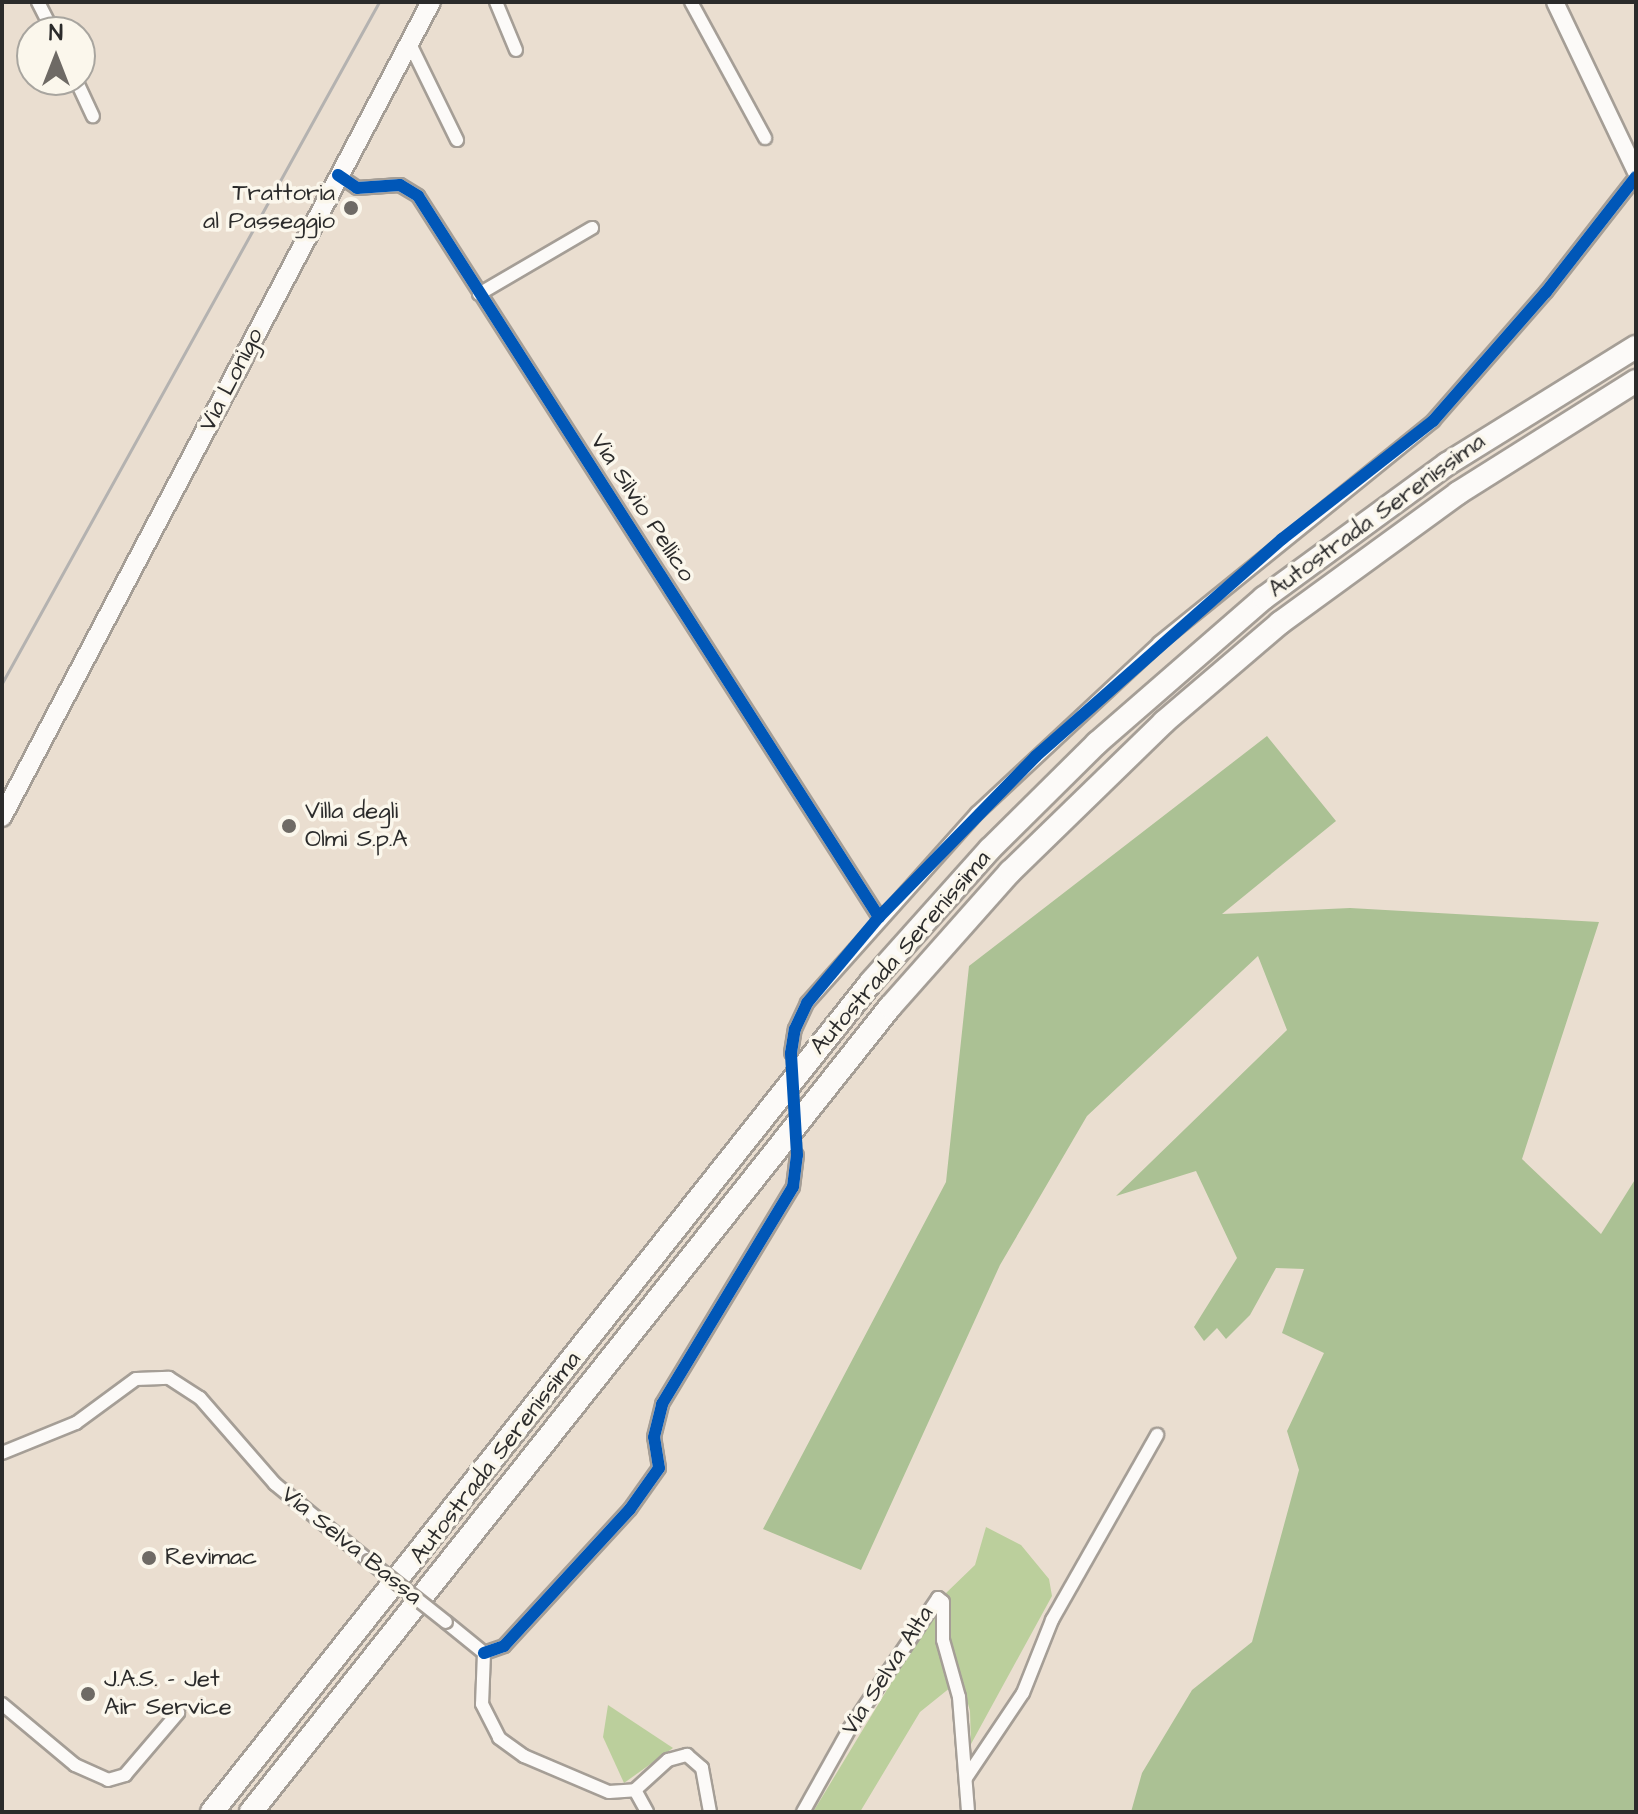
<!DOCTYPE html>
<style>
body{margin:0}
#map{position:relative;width:1638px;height:1814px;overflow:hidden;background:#eaded0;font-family:"Architects Daughter",sans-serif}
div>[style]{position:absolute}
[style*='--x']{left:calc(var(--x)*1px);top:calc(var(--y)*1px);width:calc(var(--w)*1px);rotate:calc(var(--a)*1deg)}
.green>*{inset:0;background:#bbcf9c}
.forest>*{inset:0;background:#abc194}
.street-tunnel>*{height:12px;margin-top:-6px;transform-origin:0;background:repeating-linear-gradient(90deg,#c4baaf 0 12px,transparent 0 18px)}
.roads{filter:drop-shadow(2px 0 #a59e96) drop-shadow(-2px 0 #a59e96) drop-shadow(0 2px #a59e96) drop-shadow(0 -2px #a59e96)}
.street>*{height:12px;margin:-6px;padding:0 6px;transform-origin:6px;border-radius:6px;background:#fcfaf8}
.secondary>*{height:16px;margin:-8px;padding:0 8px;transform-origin:8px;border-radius:8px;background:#fcfaf8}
.primary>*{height:18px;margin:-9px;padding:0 9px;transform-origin:9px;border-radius:9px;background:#fcfaf8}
.highway>*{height:22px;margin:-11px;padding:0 11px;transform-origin:11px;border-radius:11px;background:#fcfaf8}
.rail>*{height:3px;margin:-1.5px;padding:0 1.5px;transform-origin:1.5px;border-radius:1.5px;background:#b4b2b0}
.bridges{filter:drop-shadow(2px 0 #a59e96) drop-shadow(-2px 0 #a59e96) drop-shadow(0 2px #a59e96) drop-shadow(0 -2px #a59e96)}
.street-bridge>*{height:12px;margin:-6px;padding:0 6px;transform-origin:6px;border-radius:6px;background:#fcfaf8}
.cycleway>*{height:12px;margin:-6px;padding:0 6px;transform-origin:6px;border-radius:6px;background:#0057b8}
.dots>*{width:22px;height:22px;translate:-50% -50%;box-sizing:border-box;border:4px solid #fbf7ec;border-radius:50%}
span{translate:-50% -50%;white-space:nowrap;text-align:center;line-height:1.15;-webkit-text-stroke:7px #fbf7ec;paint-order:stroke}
.poi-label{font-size:24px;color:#2b2b2b}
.right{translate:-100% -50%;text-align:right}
.left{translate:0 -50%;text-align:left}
.street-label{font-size:24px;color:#2b2b2b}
.frame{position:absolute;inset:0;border:4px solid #2b2b2b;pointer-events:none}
.north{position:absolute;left:16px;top:16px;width:80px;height:80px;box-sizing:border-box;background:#fbf7ec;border:2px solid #a8a59f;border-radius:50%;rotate:0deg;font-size:22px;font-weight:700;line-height:32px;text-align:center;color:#2b2b2b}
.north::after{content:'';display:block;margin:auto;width:28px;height:36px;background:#6e6a65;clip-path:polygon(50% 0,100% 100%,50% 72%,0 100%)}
</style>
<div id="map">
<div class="green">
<i style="clip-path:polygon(986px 1527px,1021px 1545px,1049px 1579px,1052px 1596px,971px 1744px,970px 1711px,961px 1679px,920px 1712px,860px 1812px,813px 1812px,945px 1594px,975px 1565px)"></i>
<i style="clip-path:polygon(608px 1705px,673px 1748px,624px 1783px,603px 1737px)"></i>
</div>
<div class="forest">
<i style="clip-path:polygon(1267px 736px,1336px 821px,1222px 914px,1350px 908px,1599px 922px,1522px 1159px,1601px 1234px,1636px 1178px,1636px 1812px,1131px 1812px,1142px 1773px,1192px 1690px,1252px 1642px,1299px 1470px,1287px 1431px,1324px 1353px,1282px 1333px,1304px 1269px,1276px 1268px,1250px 1315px,1226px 1339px,1217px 1328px,1204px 1341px,1194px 1327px,1237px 1258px,1196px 1171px,1116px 1196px,1287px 1030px,1258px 956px,1087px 1116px,1000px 1265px,861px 1570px,763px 1529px,946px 1182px,969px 966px)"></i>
</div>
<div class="street-tunnel">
<i style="--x:791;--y:1053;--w:102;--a:86.6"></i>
</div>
<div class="roads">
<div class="street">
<i style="--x:38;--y:2;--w:34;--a:63"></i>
<i style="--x:496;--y:2;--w:52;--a:67.4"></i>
<i style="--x:691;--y:2;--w:155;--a:61.4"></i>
<i style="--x:410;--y:44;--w:107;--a:63.9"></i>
<i style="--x:76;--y:80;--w:40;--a:65"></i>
<i style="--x:338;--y:175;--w:23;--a:34"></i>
<i style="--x:357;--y:188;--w:43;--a:-4"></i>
<i style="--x:400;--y:185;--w:21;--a:31"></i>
<i style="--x:418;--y:196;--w:856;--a:57.41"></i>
<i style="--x:479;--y:294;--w:131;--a:-30.3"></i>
<i style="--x:791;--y:1053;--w:24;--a:-81"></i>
<i style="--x:795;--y:1029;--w:29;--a:-65"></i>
<i style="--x:807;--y:1003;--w:255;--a:-48.2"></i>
<i style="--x:977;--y:813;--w:249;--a:-43"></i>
<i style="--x:1159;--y:643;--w:353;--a:-39"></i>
<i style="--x:1433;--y:421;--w:171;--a:-48.8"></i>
<i style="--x:1546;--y:292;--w:146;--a:-52"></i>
<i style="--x:2;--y:1453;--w:80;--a:-22.1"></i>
<i style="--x:76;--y:1423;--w:74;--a:-36.3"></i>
<i style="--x:136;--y:1379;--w:33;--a:-2"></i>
<i style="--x:169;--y:1378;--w:37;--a:33"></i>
<i style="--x:200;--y:1398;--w:114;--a:48.9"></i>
<i style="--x:275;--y:1484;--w:122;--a:39.3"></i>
<i style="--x:446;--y:1622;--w:49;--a:39.2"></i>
<i style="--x:484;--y:1653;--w:51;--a:92.2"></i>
<i style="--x:482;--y:1704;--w:38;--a:63"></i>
<i style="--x:499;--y:1738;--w:31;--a:36"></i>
<i style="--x:524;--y:1756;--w:92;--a:23"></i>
<i style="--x:609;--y:1792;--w:26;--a:-4"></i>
<i style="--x:635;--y:1790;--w:25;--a:61"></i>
<i style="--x:484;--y:1653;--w:21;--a:-19"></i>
<i style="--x:504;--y:1646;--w:186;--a:-47.4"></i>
<i style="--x:630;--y:1509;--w:50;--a:-54.7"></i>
<i style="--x:659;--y:1468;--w:31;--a:-99"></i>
<i style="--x:654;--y:1437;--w:34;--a:-76"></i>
<i style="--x:662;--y:1404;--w:253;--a:-58.9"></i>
<i style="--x:793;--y:1187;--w:32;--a:-83"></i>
<i style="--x:2;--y:1704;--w:95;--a:39.9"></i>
<i style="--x:75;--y:1765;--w:36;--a:24"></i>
<i style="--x:108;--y:1780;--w:18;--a:-16"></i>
<i style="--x:125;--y:1775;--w:82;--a:-49.5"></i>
<i style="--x:966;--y:1778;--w:102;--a:-56.2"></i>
<i style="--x:1023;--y:1693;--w:79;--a:-68.3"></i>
<i style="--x:1052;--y:1620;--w:213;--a:-60.4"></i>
<i style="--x:635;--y:1790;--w:45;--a:-42.3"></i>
<i style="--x:668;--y:1760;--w:20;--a:-15"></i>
<i style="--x:687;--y:1755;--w:20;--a:41"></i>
<i style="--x:702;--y:1768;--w:45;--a:79.7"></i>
<i style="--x:803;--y:1812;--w:96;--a:-60.8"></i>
<i style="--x:850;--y:1728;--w:157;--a:-55.9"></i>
<i style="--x:938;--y:1598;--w:6;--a:39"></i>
<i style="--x:943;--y:1602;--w:38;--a:90"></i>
<i style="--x:943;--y:1640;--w:59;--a:74.3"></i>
<i style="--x:959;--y:1697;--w:115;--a:85.5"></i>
</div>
<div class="secondary">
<i style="--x:1555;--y:2;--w:188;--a:64.5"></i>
</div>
<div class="primary">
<i style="--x:2;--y:817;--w:921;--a:-62.24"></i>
</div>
<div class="highway">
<i style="--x:212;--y:1812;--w:1060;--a:-51.55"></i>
<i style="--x:871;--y:982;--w:178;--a:-48.2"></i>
<i style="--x:990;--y:849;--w:151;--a:-44.7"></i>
<i style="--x:1097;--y:743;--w:221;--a:-41"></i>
<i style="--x:1264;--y:598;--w:227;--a:-36.2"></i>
<i style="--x:1447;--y:464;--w:222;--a:-31.8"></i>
<i style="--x:251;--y:1812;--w:1028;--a:-51.56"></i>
<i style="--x:890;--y:1007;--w:181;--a:-48.4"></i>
<i style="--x:1010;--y:872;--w:215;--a:-44.2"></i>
<i style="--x:1164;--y:722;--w:153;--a:-40.5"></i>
<i style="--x:1280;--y:623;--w:220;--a:-36.1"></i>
<i style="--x:1458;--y:493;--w:210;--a:-32.2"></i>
</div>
</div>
<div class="rail">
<i style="--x:2;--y:683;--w:778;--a:-61.03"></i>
</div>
<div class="bridges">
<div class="street-bridge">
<i style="--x:369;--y:1561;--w:98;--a:38.4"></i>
</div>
</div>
<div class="cycleway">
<i style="--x:338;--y:175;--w:23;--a:34"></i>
<i style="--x:357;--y:188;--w:43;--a:-4"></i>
<i style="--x:400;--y:185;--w:21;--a:31"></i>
<i style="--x:418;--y:196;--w:856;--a:57.41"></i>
<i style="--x:484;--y:1653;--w:21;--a:-19"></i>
<i style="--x:504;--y:1646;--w:186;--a:-47.4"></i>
<i style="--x:630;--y:1509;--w:50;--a:-54.7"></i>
<i style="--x:659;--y:1468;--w:31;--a:-99"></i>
<i style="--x:654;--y:1437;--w:34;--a:-76"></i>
<i style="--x:662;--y:1404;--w:253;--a:-58.9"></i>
<i style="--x:793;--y:1187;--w:32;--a:-83"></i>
<i style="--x:797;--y:1155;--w:102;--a:-93.4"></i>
<i style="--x:791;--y:1053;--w:24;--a:-81"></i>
<i style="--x:795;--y:1029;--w:29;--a:-65"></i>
<i style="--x:807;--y:1003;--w:112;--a:-50.1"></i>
<i style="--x:879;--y:917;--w:225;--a:-45.7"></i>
<i style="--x:1036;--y:756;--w:328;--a:-41.4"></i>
<i style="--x:1282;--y:539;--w:192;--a:-38"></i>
<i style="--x:1433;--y:421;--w:171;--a:-48.8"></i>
<i style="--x:1546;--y:292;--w:146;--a:-52"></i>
</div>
<div class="dots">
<i style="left:351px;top:208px;background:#6e6a65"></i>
<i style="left:289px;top:826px;background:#6e6a65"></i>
<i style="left:149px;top:1558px;background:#6e6a65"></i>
<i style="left:88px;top:1694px;background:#6e6a65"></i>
</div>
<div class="poi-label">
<span class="right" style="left:335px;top:208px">Trattoria<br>al Passeggio</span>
<span class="left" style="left:305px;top:826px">Villa degli<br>Olmi S.p.A</span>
<span class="left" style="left:165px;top:1558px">Revimac</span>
<span class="left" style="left:104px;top:1694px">J.A.S. - Jet<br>Air Service</span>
</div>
<div class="street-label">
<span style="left:232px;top:380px;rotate:-63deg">Via Lonigo</span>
<span style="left:642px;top:508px;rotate:57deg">Via Silvio Pellico</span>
<span style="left:1377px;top:516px;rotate:-36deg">Autostrada Serenissima</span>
<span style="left:901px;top:953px;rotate:-49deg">Autostrada Serenissima</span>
<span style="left:496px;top:1458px;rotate:-52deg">Autostrada Serenissima</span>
<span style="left:351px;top:1546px;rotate:39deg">Via Selva Bassa</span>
<span style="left:888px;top:1671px;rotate:-57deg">Via Selva Alta</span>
</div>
<div class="frame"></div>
<div class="north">N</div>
</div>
